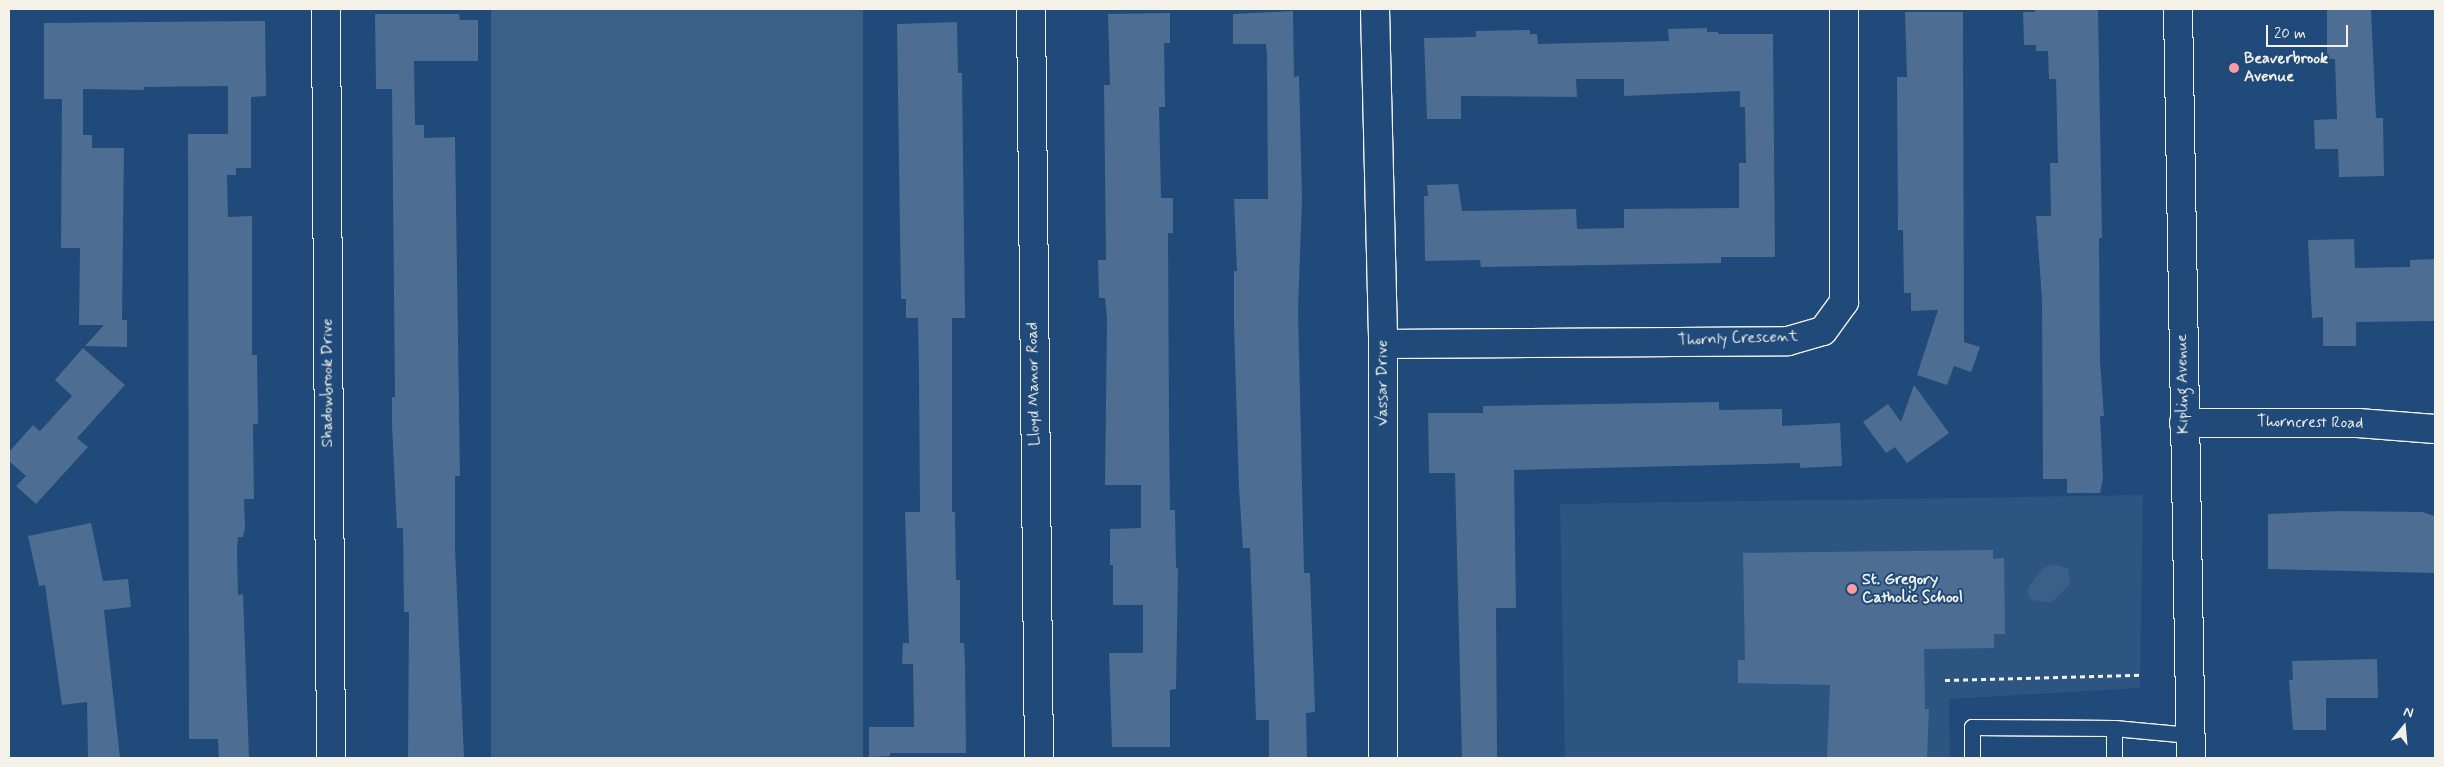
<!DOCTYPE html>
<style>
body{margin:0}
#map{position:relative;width:2444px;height:767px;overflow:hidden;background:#1f4a7a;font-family:Mynerve,sans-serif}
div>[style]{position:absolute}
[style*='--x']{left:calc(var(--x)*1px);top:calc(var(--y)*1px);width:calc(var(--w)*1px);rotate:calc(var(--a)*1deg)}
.built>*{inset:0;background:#2d5581}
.green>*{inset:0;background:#3a5f88;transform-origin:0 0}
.building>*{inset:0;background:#4d6e92}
.path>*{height:3px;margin-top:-1.5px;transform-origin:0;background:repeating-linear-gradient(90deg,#f4f1e8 0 5px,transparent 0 9px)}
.roads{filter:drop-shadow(1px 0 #f4f1e8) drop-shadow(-1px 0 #f4f1e8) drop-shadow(0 1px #f4f1e8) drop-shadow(0 -1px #f4f1e8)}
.lane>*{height:15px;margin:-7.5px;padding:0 7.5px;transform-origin:7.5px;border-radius:7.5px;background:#1f4a7a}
.street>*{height:28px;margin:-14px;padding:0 14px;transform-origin:14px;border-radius:14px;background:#1f4a7a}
.secondary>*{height:28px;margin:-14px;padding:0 14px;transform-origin:14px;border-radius:14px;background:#1f4a7a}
.dots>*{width:14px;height:14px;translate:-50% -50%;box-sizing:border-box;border:2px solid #1f4a7a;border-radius:50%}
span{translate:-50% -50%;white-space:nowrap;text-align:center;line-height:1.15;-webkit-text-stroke:4px #1f4a7a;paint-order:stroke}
.poi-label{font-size:16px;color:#f4f1e8;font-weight:700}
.left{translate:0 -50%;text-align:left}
.street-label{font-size:16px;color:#f4f1e8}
.frame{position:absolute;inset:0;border:10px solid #f4f1e8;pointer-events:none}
.north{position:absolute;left:2379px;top:702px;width:50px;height:50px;-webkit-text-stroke:4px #1f4a7a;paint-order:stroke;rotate:17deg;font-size:14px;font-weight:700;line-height:20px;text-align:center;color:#f4f1e8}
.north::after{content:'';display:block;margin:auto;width:18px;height:22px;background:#f4f1e8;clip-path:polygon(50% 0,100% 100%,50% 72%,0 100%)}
.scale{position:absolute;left:2266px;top:25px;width:82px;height:22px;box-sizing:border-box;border:2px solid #f4f1e8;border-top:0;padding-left:6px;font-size:15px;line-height:18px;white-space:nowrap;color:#f4f1e8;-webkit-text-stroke:4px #1f4a7a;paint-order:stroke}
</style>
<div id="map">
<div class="built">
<i style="clip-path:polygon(2143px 495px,2140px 688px,1949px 699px,1950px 758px,1565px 758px,1560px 504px)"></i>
</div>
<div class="green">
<i style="left:491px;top:9px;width:372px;height:749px"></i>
<i style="clip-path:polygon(2052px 564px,2068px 568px,2070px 584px,2051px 603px,2032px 600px,2027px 593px,2030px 585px,2042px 569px)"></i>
</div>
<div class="building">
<i style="clip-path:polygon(2035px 9px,2098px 9px,2102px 238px,2099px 238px,2100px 361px,2104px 416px,2100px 416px,2103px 479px,2100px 493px,2067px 493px,2067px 479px,2043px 479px,2042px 300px,2036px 216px,2051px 216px,2050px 163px,2058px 163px,2056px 79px,2049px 79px,2048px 51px,2036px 51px,2036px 45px,2024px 45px,2023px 12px,2035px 12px)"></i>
<i style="clip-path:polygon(2327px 9px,2371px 9px,2376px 118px,2383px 118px,2384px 176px,2339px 177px,2338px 149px,2315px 149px,2314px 120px,2337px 119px,2335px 59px,2327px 59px)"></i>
<i style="clip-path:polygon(1293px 11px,1294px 77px,1299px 76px,1302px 199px,1298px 310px,1304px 573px,1310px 573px,1315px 712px,1306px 713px,1307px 758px,1269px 758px,1269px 720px,1256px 720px,1250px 548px,1243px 548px,1239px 488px,1234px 325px,1234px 271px,1237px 271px,1234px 199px,1268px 199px,1267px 56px,1266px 44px,1233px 44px,1233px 14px)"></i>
<i style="clip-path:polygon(1905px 12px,1963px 12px,1964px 342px,1980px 347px,1971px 372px,1954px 366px,1947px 385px,1917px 375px,1938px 310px,1911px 311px,1911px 293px,1904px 293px,1903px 230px,1898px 230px,1897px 77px,1907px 77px)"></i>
<i style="clip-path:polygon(1170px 13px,1170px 43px,1164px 43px,1165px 107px,1159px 107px,1161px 198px,1173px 198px,1173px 233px,1168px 233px,1169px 423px,1170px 510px,1175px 510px,1176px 568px,1178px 568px,1176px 689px,1170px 690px,1170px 747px,1112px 747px,1109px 653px,1143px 653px,1143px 605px,1113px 605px,1113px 565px,1110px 565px,1110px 529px,1141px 528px,1141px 485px,1105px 485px,1107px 318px,1105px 298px,1099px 298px,1098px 260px,1106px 260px,1104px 85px,1110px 85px,1108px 14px)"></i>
<i style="clip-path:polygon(375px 14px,459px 14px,460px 20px,478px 20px,478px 61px,414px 61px,415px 125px,424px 125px,424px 138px,455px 137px,460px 476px,455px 476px,455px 548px,464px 758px,408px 758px,409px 612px,404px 612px,403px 528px,397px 528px,392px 426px,392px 397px,395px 397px,392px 89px,376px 89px)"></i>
<i style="clip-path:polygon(265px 21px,266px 96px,251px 97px,251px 168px,236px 168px,236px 175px,227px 175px,228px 217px,252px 216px,252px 355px,257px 355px,258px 424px,253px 424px,254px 499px,244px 499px,245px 528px,243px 537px,238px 537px,237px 551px,238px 595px,243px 594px,249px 758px,219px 758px,218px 739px,189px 739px,188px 134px,228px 134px,228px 86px,144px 87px,144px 90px,83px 89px,83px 135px,92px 135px,92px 148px,124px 148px,122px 320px,127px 320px,127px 347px,85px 346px,104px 325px,79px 325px,80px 248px,61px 248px,62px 99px,44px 99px,44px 23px)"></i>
<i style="clip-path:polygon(957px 22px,958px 73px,962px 73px,965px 318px,952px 318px,952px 512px,955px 512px,956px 580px,960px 580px,960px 643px,964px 643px,965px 664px,966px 753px,890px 753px,890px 756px,869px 757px,869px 727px,914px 727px,913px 664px,902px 664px,903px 643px,909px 643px,905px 512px,920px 512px,919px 374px,918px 318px,906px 318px,906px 299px,901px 299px,897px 24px)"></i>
<i style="clip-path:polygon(1707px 28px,1707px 32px,1718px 32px,1718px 34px,1773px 34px,1775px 257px,1721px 257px,1721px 263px,1481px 267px,1480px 260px,1425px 261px,1424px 196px,1428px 196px,1427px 185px,1458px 184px,1462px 211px,1576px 209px,1577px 229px,1624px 228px,1624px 209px,1739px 208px,1739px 163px,1746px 163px,1745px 107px,1740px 107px,1740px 91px,1624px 96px,1624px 79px,1576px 79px,1577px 97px,1461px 96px,1461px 119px,1427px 119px,1424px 38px,1476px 37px,1476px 31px,1530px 30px,1530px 34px,1537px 34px,1538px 44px,1669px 41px,1668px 29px)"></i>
<i style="clip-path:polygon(2354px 239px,2355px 268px,2410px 267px,2410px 260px,2435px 259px,2435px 321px,2356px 322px,2356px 346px,2323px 346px,2323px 317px,2312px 318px,2308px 240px)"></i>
<i style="clip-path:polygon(83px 348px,125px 385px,77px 438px,88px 447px,36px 504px,16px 486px,26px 476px,9px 461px,9px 452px,33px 425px,40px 431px,72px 396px,55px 380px)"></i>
<i style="clip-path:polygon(1914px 385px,1949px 433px,1907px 463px,1895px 447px,1886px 453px,1863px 422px,1888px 404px,1901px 422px)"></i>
<i style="clip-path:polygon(1719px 402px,1719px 410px,1782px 409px,1782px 426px,1840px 423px,1842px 466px,1800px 468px,1800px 463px,1514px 470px,1516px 608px,1496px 608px,1497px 758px,1462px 758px,1455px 473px,1429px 473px,1428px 413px,1483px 413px,1483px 406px)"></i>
<i style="clip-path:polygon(2338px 511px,2422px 512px,2435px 516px,2435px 573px,2268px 569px,2268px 514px)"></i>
<i style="clip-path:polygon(91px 523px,103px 581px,128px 579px,131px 607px,104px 610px,120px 758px,88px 758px,87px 702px,62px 705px,45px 585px,39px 586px,28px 536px)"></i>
<i style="clip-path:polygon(1993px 550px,1993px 559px,2004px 558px,2005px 634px,1994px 634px,1994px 648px,1924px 649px,1925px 709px,1929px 709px,1927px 758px,1827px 758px,1830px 685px,1738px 683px,1738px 660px,1745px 660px,1743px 553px)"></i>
<i style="clip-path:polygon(2377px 659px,2378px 698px,2326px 698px,2326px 730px,2293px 730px,2289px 680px,2293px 680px,2292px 661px)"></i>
</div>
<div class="path">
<i style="--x:1945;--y:680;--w:196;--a:-1.5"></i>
</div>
<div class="roads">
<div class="lane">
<i style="--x:2114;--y:728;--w:30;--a:90"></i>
<i style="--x:1972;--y:758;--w:31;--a:-90"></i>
<i style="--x:1972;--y:727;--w:142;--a:0.4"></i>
<i style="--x:2114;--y:728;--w:76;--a:5.3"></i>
</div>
<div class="street">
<i style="--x:326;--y:9;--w:749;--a:89.62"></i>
<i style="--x:1031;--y:9;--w:749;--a:89.39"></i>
<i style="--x:1375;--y:9;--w:335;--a:88.6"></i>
<i style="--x:1383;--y:344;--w:414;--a:90"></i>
<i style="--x:1383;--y:344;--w:405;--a:-0.4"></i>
<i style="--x:1788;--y:341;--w:36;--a:-16"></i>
<i style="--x:1823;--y:331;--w:36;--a:-54"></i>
<i style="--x:1844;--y:302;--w:293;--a:-90"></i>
<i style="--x:2184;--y:423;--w:174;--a:0"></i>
<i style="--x:2358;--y:423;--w:77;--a:4.5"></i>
</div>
<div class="secondary">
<i style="--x:2178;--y:9;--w:749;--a:89.01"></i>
</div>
</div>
<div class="dots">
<i style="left:2234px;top:68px;background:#ff9aa2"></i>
<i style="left:1852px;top:589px;background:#ff9aa2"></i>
</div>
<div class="poi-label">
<span class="left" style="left:2244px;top:68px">Beaverbrook<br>Avenue</span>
<span class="left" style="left:1862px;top:589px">St. Gregory<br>Catholic School</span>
</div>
<div class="street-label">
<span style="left:1738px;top:339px;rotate:-2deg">Thornly Crescent</span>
<span style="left:328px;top:383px;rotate:-90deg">Shadowbrook Drive</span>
<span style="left:1383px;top:383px;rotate:-90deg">Vassar Drive</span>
<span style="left:1034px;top:384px;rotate:-91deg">Lloyd Manor Road</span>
<span style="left:2183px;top:384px;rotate:-91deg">Kipling Avenue</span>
<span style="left:2310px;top:423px;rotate:1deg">Thorncrest Road</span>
</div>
<div class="frame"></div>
<div class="north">N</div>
<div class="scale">20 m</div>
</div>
